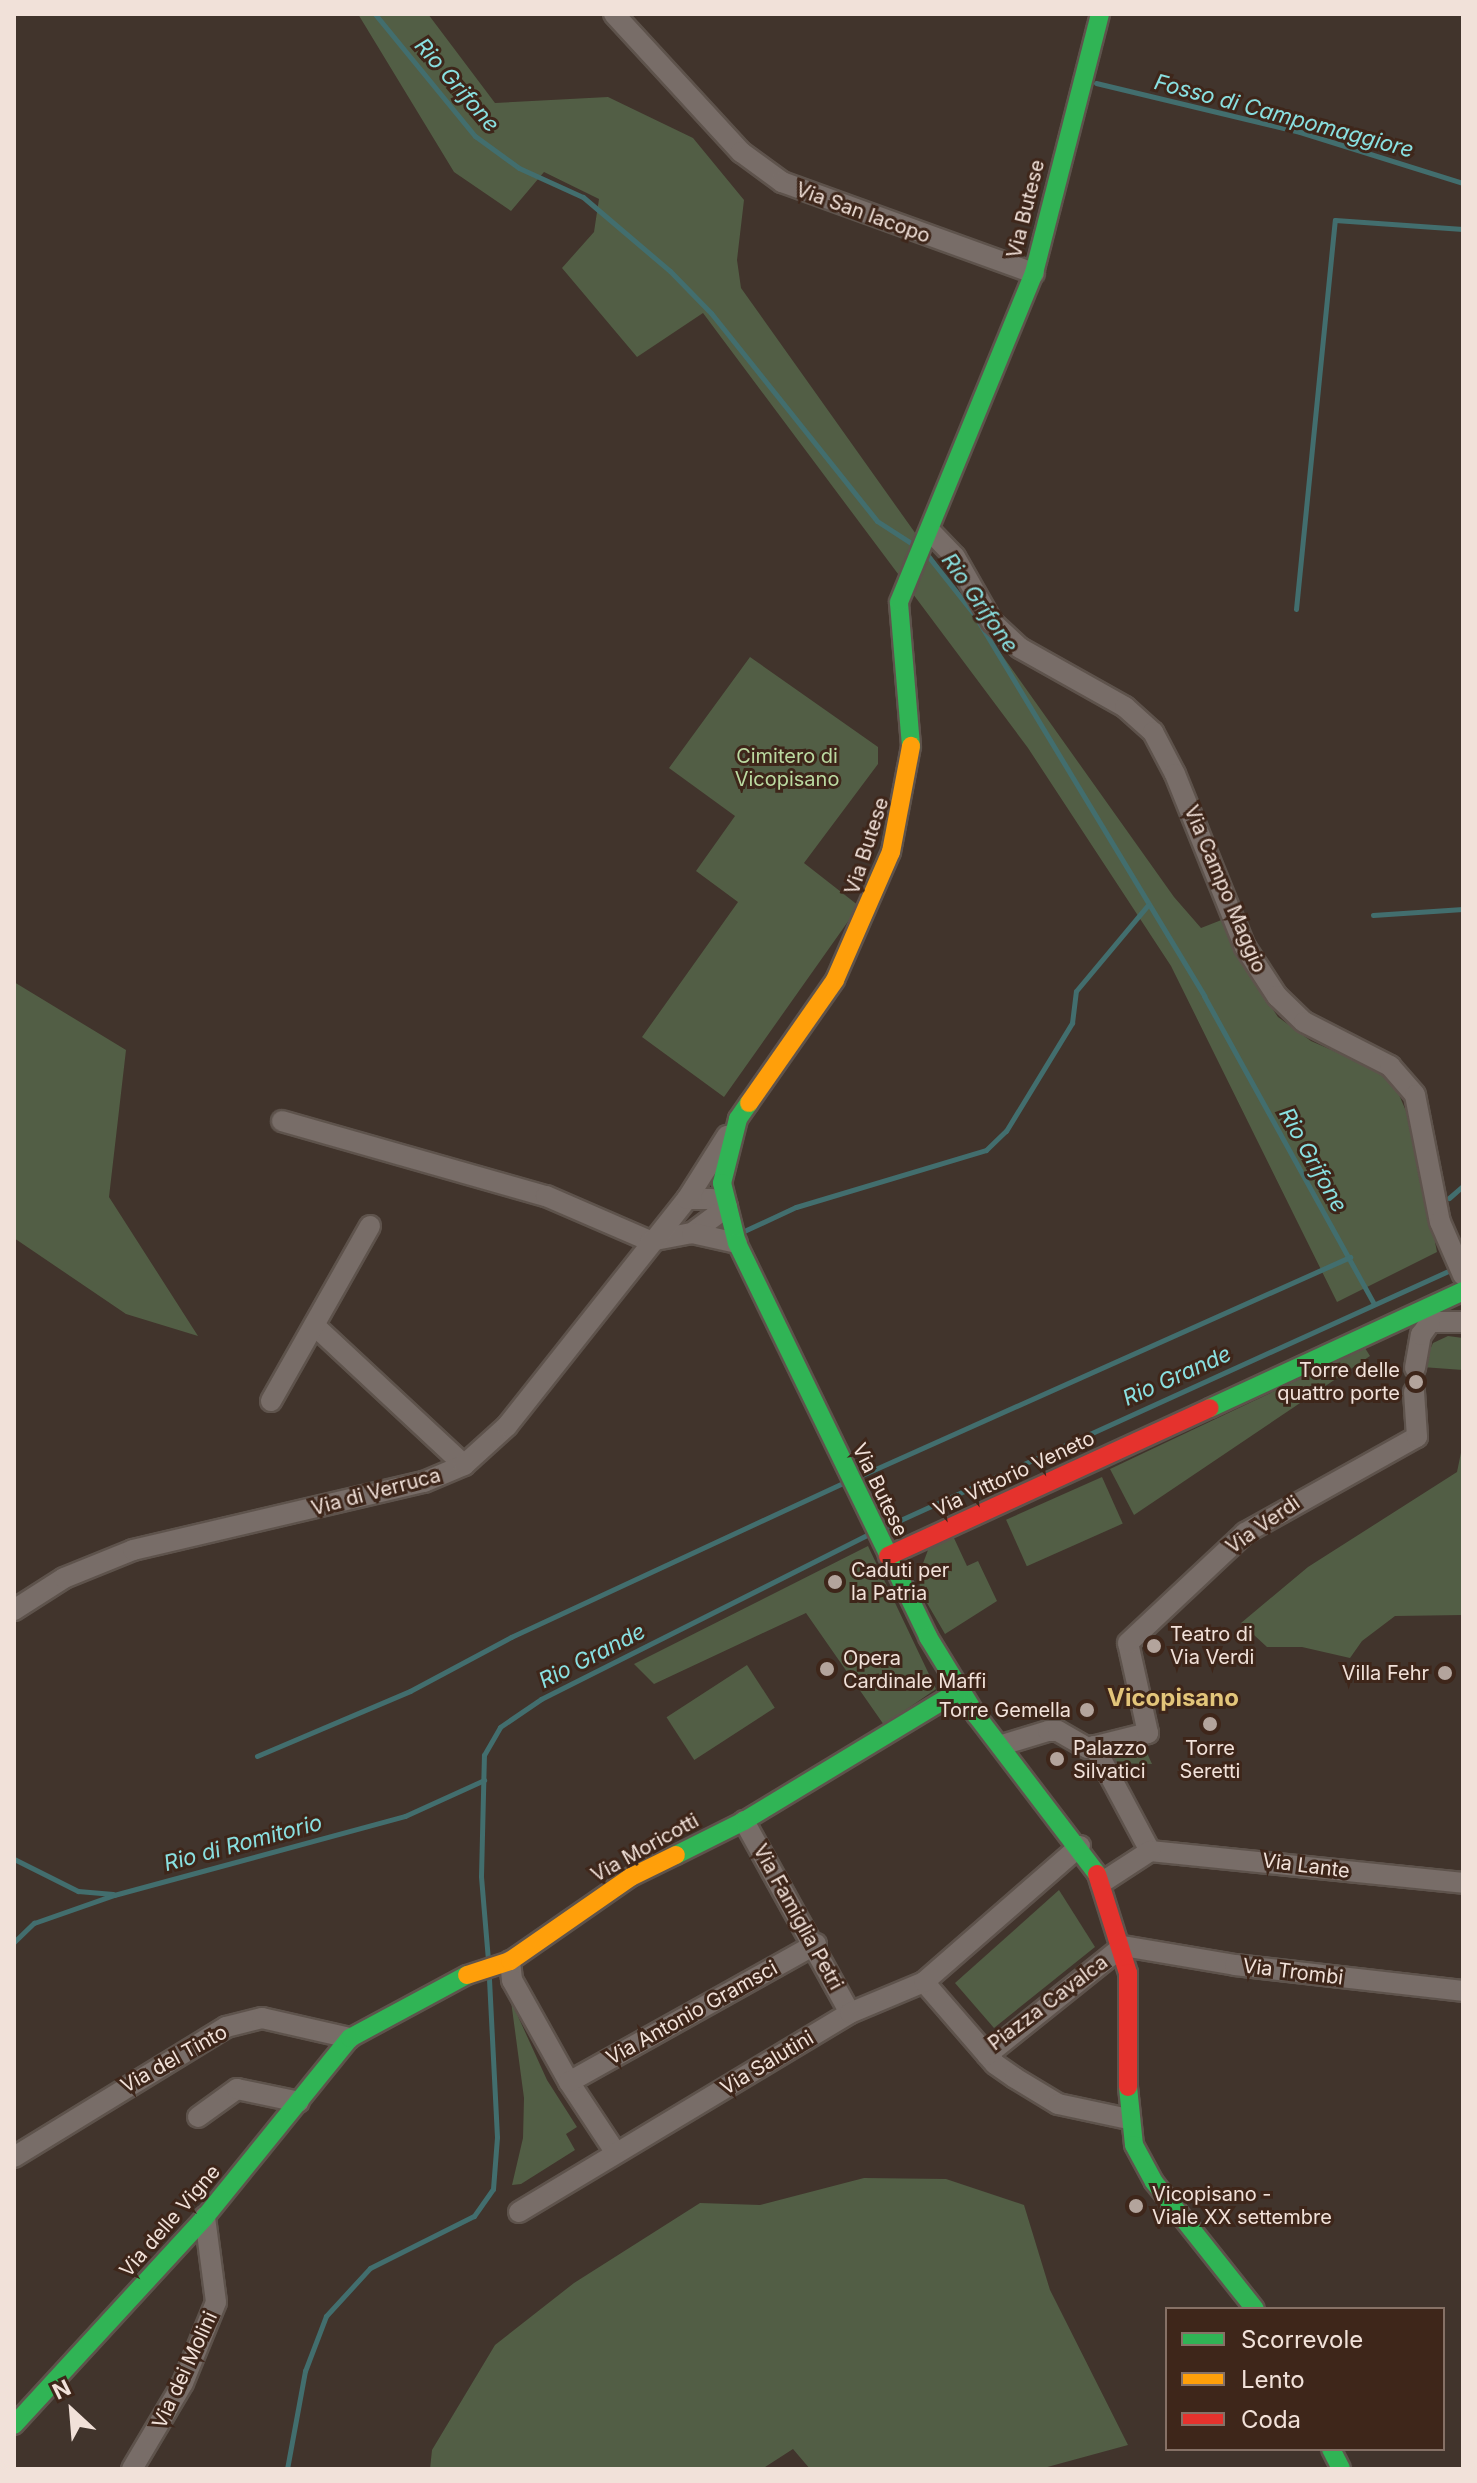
<!DOCTYPE html>
<style>
body{margin:0}
#map{position:relative;width:1477px;height:2483px;overflow:hidden;background:#41342c;font-family:Inter,sans-serif}
div>[style]{position:absolute}
[style*='--x']{left:calc(var(--x)*1px);top:calc(var(--y)*1px);width:calc(var(--w)*1px);rotate:calc(var(--a)*1deg)}
.green>*{inset:0;background:#525e45;transform-origin:0 0}
.stream>*{height:5px;margin:-2.5px;padding:0 2.5px;transform-origin:2.5px;border-radius:2.5px;background:#426e6e}
.roads{filter:drop-shadow(2px 0 #5e534c) drop-shadow(-2px 0 #5e534c) drop-shadow(0 2px #5e534c) drop-shadow(0 -2px #5e534c)}
.street>*{height:20px;margin:-10px;padding:0 10px;transform-origin:10px;border-radius:10px;background:#786d68}
.fast>*{height:18px;margin:-9px;padding:0 9px;transform-origin:9px;border-radius:9px;background:#30b455}
.slow>*{height:18px;margin:-9px;padding:0 9px;transform-origin:9px;border-radius:9px;background:#ff9f0a}
.jam>*{height:18px;margin:-9px;padding:0 9px;transform-origin:9px;border-radius:9px;background:#e5322d}
.dots>*{width:22px;height:22px;translate:-50% -50%;box-sizing:border-box;border:4px solid #3e261a;border-radius:50%}
span{translate:-50% -50%;white-space:nowrap;text-align:center;line-height:1.15;-webkit-text-stroke:6px #3e261a;paint-order:stroke}
.street-label{font-size:20px;color:#f1e1d9}
.park-label{font-size:20px;color:#bbdaa1}
.poi-label{font-size:20px;color:#f1e1d9}
.right{translate:-100% -50%;text-align:right}
.left{translate:0 -50%;text-align:left}
.water-label{font-size:22px;color:#89e0e1;font-style:italic}
.quarter-label{font-size:24px;color:#e3c57a;font-weight:700}
.frame{position:absolute;inset:0;border:16px solid #f1e1d9;pointer-events:none}
.legend{position:absolute;left:1165px;top:2307px;width:280px;height:144px;box-sizing:border-box;background:#3e261a;border:2px solid #867166;margin:0;padding:10px 14px;list-style:none;font-size:24px;color:#f1e1d9}
.legend li{display:flex;align-items:center;gap:16px;height:40px}
.legend b{width:40px;border:2px solid #867166}
.north{position:absolute;left:32px;top:2371px;width:80px;height:80px;-webkit-text-stroke:6px #3e261a;paint-order:stroke;rotate:334deg;font-size:22px;font-weight:700;line-height:32px;text-align:center;color:#f1e1d9}
.north::after{content:'';display:block;margin:auto;width:28px;height:36px;background:#f1e1d9;clip-path:polygon(50% 0,100% 100%,50% 72%,0 100%)}
</style>
<div id="map">
<div class="green">
<i style="clip-path:polygon(358px 14px,428px 14px,495px 103px,608px 97px,693px 138px,744px 200px,737px 260px,741px 288px,1174px 897px,1201px 928px,1224px 919px,1237px 955px,1278px 1017px,1311px 1041px,1375px 1069px,1397px 1090px,1412px 1125px,1437px 1252px,1337px 1302px,1171px 966px,1028px 748px,703px 313px,637px 357px,562px 268px,594px 232px,599px 199px,544px 172px,511px 211px,454px 172px)"></i>
<i style="clip-path:polygon(750px 657px,878px 747px,878px 764px,804px 863px,859px 906px,724px 1097px,642px 1037px,738px 902px,696px 871px,735px 816px,669px 768px)"></i>
<i style="clip-path:polygon(14px 982px,126px 1050px,109px 1197px,198px 1336px,126px 1314px,14px 1238px)"></i>
<i style="clip-path:polygon(1448px 1336px,1463px 1338px,1463px 1370px,1422px 1367px,1433px 1343px)"></i>
<i style="clip-path:polygon(1365px 1348px,1370px 1356px,1134px 1515px,1110px 1469px)"></i>
<i style="clip-path:polygon(1463px 1443px,1463px 1615px,1395px 1616px,1362px 1641px,1350px 1658px,1302px 1647px,1267px 1647px,1241px 1623px,1308px 1567px,1457px 1472px)"></i>
<i style="left:1102px;top:1477px;width:51px;height:105px;rotate:66deg"></i>
<i style="clip-path:polygon(953px 1536px,967px 1566px,978px 1561px,997px 1601px,945px 1634px,920px 1591px,919px 1574px,928px 1550px)"></i>
<i style="clip-path:polygon(868px 1546px,936px 1689px,884px 1725px,806px 1613px,654px 1684px,634px 1664px)"></i>
<i style="left:747px;top:1665px;width:51px;height:96px;rotate:57deg"></i>
<i style="clip-path:polygon(1143px 1744px,1152px 1764px,1113px 1763px,1103px 1749px)"></i>
<i style="clip-path:polygon(1059px 1890px,1095px 1947px,994px 2028px,955px 1983px)"></i>
<i style="clip-path:polygon(511px 2001px,547px 2080px,577px 2127px,566px 2134px,575px 2150px,521px 2184px,512px 2185px,523px 2138px,524px 2098px)"></i>
<i style="clip-path:polygon(864px 2178px,946px 2179px,1024px 2205px,1050px 2290px,1128px 2445px,1040px 2469px,810px 2469px,793px 2449px,762px 2469px,430px 2469px,432px 2450px,495px 2345px,574px 2283px,700px 2203px,760px 2205px)"></i>
</div>
<div class="stream">
<i style="--x:375;--y:14;--w:158;--a:50.7"></i>
<i style="--x:475;--y:136;--w:54;--a:36"></i>
<i style="--x:519;--y:168;--w:70;--a:24.4"></i>
<i style="--x:583;--y:197;--w:114;--a:40.4"></i>
<i style="--x:670;--y:271;--w:59;--a:45.7"></i>
<i style="--x:711;--y:313;--w:266;--a:51.4"></i>
<i style="--x:877;--y:521;--w:44;--a:33"></i>
<i style="--x:1096;--y:83;--w:210;--a:13.5"></i>
<i style="--x:1300;--y:132;--w:171;--a:17.4"></i>
<i style="--x:928;--y:556;--w:74;--a:51.6"></i>
<i style="--x:974;--y:614;--w:446;--a:58.9"></i>
<i style="--x:1204;--y:996;--w:352;--a:61.1"></i>
<i style="--x:1296;--y:609;--w:391;--a:-84.3"></i>
<i style="--x:1335;--y:220;--w:128;--a:4"></i>
<i style="--x:1373;--y:915;--w:90;--a:-3.8"></i>
<i style="--x:1449;--y:1198;--w:18;--a:-41"></i>
<i style="--x:744;--y:1231;--w:57;--a:-24.8"></i>
<i style="--x:796;--y:1207;--w:198;--a:-16.7"></i>
<i style="--x:986;--y:1150;--w:28;--a:-44"></i>
<i style="--x:1006;--y:1131;--w:127;--a:-58.6"></i>
<i style="--x:1072;--y:1023;--w:32;--a:-83"></i>
<i style="--x:1076;--y:991;--w:112;--a:-50.1"></i>
<i style="--x:860;--y:1476;--w:537;--a:-24.08"></i>
<i style="--x:885;--y:1527;--w:626;--a:-24.44"></i>
<i style="--x:257;--y:1756;--w:166;--a:-23"></i>
<i style="--x:410;--y:1691;--w:115;--a:-28.1"></i>
<i style="--x:511;--y:1637;--w:366;--a:-24.9"></i>
<i style="--x:14;--y:1859;--w:72;--a:26.6"></i>
<i style="--x:78;--y:1891;--w:35;--a:5"></i>
<i style="--x:14;--y:1942;--w:28;--a:-44"></i>
<i style="--x:34;--y:1923;--w:85;--a:-19.3"></i>
<i style="--x:114;--y:1895;--w:302;--a:-15.2"></i>
<i style="--x:405;--y:1816;--w:87;--a:-24.5"></i>
<i style="--x:488;--y:1960;--w:84;--a:-94.8"></i>
<i style="--x:481;--y:1876;--w:121;--a:-88.6"></i>
<i style="--x:484;--y:1755;--w:32;--a:-60"></i>
<i style="--x:500;--y:1727;--w:50;--a:-34.3"></i>
<i style="--x:541;--y:1699;--w:367;--a:-26.7"></i>
<i style="--x:287;--y:2469;--w:100;--a:-79.6"></i>
<i style="--x:305;--y:2371;--w:59;--a:-69.1"></i>
<i style="--x:326;--y:2316;--w:65;--a:-47.5"></i>
<i style="--x:370;--y:2268;--w:116;--a:-26.6"></i>
<i style="--x:474;--y:2216;--w:33;--a:-55"></i>
<i style="--x:493;--y:2189;--w:52;--a:-85.6"></i>
<i style="--x:497;--y:2137;--w:159;--a:-92.9"></i>
</div>
<div class="roads">
<div class="street">
<i style="--x:614;--y:14;--w:188;--a:47.4"></i>
<i style="--x:741;--y:152;--w:51;--a:36.2"></i>
<i style="--x:782;--y:182;--w:268;--a:19.9"></i>
<i style="--x:930;--y:531;--w:36;--a:46"></i>
<i style="--x:955;--y:557;--w:75;--a:60.4"></i>
<i style="--x:992;--y:622;--w:38;--a:43"></i>
<i style="--x:1020;--y:648;--w:120;--a:29.3"></i>
<i style="--x:1125;--y:707;--w:38;--a:42"></i>
<i style="--x:1153;--y:732;--w:47;--a:62.4"></i>
<i style="--x:1175;--y:774;--w:187;--a:68"></i>
<i style="--x:1245;--y:947;--w:59;--a:56.9"></i>
<i style="--x:1277;--y:996;--w:37;--a:44"></i>
<i style="--x:1304;--y:1022;--w:97;--a:27.1"></i>
<i style="--x:1390;--y:1066;--w:38;--a:49"></i>
<i style="--x:1415;--y:1095;--w:129;--a:78.9"></i>
<i style="--x:1440;--y:1222;--w:58;--a:66.5"></i>
<i style="--x:282;--y:1121;--w:274;--a:15.9"></i>
<i style="--x:546;--y:1196;--w:113;--a:23.4"></i>
<i style="--x:687;--y:1199;--w:24;--a:0"></i>
<i style="--x:711;--y:1199;--w:18;--a:27"></i>
<i style="--x:727;--y:1207;--w:44;--a:143.4"></i>
<i style="--x:650;--y:1241;--w:43;--a:-10.8"></i>
<i style="--x:692;--y:1233;--w:46;--a:12.5"></i>
<i style="--x:1425;--y:1312;--w:11;--a:63"></i>
<i style="--x:1430;--y:1322;--w:33;--a:0"></i>
<i style="--x:315;--y:1326;--w:204;--a:43"></i>
<i style="--x:1415;--y:1368;--w:34;--a:-80"></i>
<i style="--x:1421;--y:1335;--w:16;--a:-55"></i>
<i style="--x:271;--y:1401;--w:201;--a:-60.5"></i>
<i style="--x:14;--y:1610;--w:59;--a:-32.6"></i>
<i style="--x:64;--y:1578;--w:74;--a:-22.1"></i>
<i style="--x:133;--y:1550;--w:299;--a:-13.2"></i>
<i style="--x:424;--y:1482;--w:43;--a:-23"></i>
<i style="--x:464;--y:1465;--w:58;--a:-42.2"></i>
<i style="--x:507;--y:1426;--w:290;--a:-51.6"></i>
<i style="--x:687;--y:1199;--w:75;--a:-57.6"></i>
<i style="--x:1002;--y:1745;--w:48;--a:-16.9"></i>
<i style="--x:1048;--y:1731;--w:10;--a:0"></i>
<i style="--x:1058;--y:1731;--w:34;--a:30"></i>
<i style="--x:1088;--y:1748;--w:62;--a:-14"></i>
<i style="--x:1148;--y:1733;--w:92;--a:-102.5"></i>
<i style="--x:1128;--y:1643;--w:161;--a:-43.2"></i>
<i style="--x:1245;--y:1533;--w:197;--a:-29.2"></i>
<i style="--x:1417;--y:1437;--w:45;--a:-93.8"></i>
<i style="--x:1094;--y:1746;--w:119;--a:61.9"></i>
<i style="--x:744;--y:1821;--w:219;--a:61.1"></i>
<i style="--x:1150;--y:1851;--w:315;--a:5.8"></i>
<i style="--x:1101;--y:1883;--w:59;--a:-33.1"></i>
<i style="--x:510;--y:1961;--w:19;--a:84"></i>
<i style="--x:512;--y:1980;--w:117;--a:60.8"></i>
<i style="--x:569;--y:2082;--w:85;--a:56.5"></i>
<i style="--x:924;--y:1982;--w:108;--a:49.1"></i>
<i style="--x:995;--y:2064;--w:24;--a:35"></i>
<i style="--x:1015;--y:2078;--w:50;--a:31.2"></i>
<i style="--x:1058;--y:2104;--w:72;--a:12.1"></i>
<i style="--x:987;--y:2055;--w:174;--a:-38.7"></i>
<i style="--x:1123;--y:1946;--w:114;--a:9.6"></i>
<i style="--x:1235;--y:1965;--w:229;--a:6.5"></i>
<i style="--x:569;--y:2082;--w:283;--a:-29.2"></i>
<i style="--x:198;--y:2117;--w:48;--a:-35.7"></i>
<i style="--x:237;--y:2089;--w:63;--a:11.8"></i>
<i style="--x:14;--y:2157;--w:249;--a:-31.5"></i>
<i style="--x:226;--y:2027;--w:37;--a:-14"></i>
<i style="--x:262;--y:2018;--w:90;--a:12.8"></i>
<i style="--x:519;--y:2212;--w:386;--a:-31"></i>
<i style="--x:850;--y:2013;--w:80;--a:-22.7"></i>
<i style="--x:924;--y:1982;--w:207;--a:-41.1"></i>
<i style="--x:132;--y:2469;--w:100;--a:-59.3"></i>
<i style="--x:183;--y:2383;--w:87;--a:-67.8"></i>
<i style="--x:216;--y:2302;--w:86;--a:-97.4"></i>
</div>
<div class="fast">
<i style="--x:911;--y:746;--w:144;--a:-94.8"></i>
<i style="--x:899;--y:602;--w:356;--a:-67.7"></i>
<i style="--x:1034;--y:273;--w:267;--a:-75.7"></i>
<i style="--x:749;--y:1103;--w:19;--a:125"></i>
<i style="--x:738;--y:1119;--w:66;--a:104"></i>
<i style="--x:722;--y:1183;--w:62;--a:76"></i>
<i style="--x:737;--y:1243;--w:438;--a:64.1"></i>
<i style="--x:928;--y:1637;--w:92;--a:58.4"></i>
<i style="--x:976;--y:1715;--w:200;--a:52.7"></i>
<i style="--x:1210;--y:1408;--w:279;--a:-24.8"></i>
<i style="--x:676;--y:1855;--w:76;--a:-26.6"></i>
<i style="--x:744;--y:1821;--w:253;--a:-31.2"></i>
<i style="--x:1128;--y:2087;--w:58;--a:84.1"></i>
<i style="--x:1134;--y:2145;--w:42;--a:61.6"></i>
<i style="--x:1154;--y:2182;--w:162;--a:51.5"></i>
<i style="--x:14;--y:2425;--w:282;--a:-47.4"></i>
<i style="--x:205;--y:2217;--w:230;--a:-51"></i>
<i style="--x:350;--y:2038;--w:133;--a:-28.3"></i>
<i style="--x:1331;--y:2449;--w:22;--a:63"></i>
</div>
<div class="slow">
<i style="--x:749;--y:1103;--w:150;--a:-55"></i>
<i style="--x:835;--y:980;--w:140;--a:-66.4"></i>
<i style="--x:891;--y:852;--w:108;--a:-79.3"></i>
<i style="--x:467;--y:1975;--w:45;--a:-18"></i>
<i style="--x:510;--y:1961;--w:147;--a:-34.8"></i>
<i style="--x:631;--y:1877;--w:50;--a:-26.1"></i>
</div>
<div class="jam">
<i style="--x:888;--y:1556;--w:354;--a:-24.7"></i>
<i style="--x:1097;--y:1874;--w:104;--a:72.6"></i>
<i style="--x:1128;--y:1973;--w:114;--a:90"></i>
</div>
</div>
<div class="dots">
<i style="left:1416px;top:1382px;background:#b3a49c"></i>
<i style="left:835px;top:1582px;background:#b3a49c"></i>
<i style="left:1154px;top:1646px;background:#b3a49c"></i>
<i style="left:827px;top:1669px;background:#b3a49c"></i>
<i style="left:1445px;top:1673px;background:#b3a49c"></i>
<i style="left:1087px;top:1710px;background:#b3a49c"></i>
<i style="left:1210px;top:1724px;background:#b3a49c"></i>
<i style="left:1057px;top:1759px;background:#b3a49c"></i>
<i style="left:1136px;top:2206px;background:#b3a49c"></i>
</div>
<div class="street-label">
<span style="left:1026px;top:209px;rotate:-76deg">Via Butese</span>
<span style="left:863px;top:213px;rotate:20deg">Via San Iacopo</span>
<span style="left:867px;top:846px;rotate:-72deg">Via Butese</span>
<span style="left:1225px;top:889px;rotate:67deg">Via Campo Maggio</span>
<span style="left:1014px;top:1474px;rotate:-25deg">Via Vittorio Veneto</span>
<span style="left:880px;top:1490px;rotate:64deg">Via Butese</span>
<span style="left:376px;top:1492px;rotate:-15deg">Via di Verruca</span>
<span style="left:1263px;top:1525px;rotate:-35deg">Via Verdi</span>
<span style="left:645px;top:1848px;rotate:-29deg">Via Moricotti</span>
<span style="left:1306px;top:1866px;rotate:7deg">Via Lante</span>
<span style="left:798px;top:1917px;rotate:61deg">Via Famiglia Petri</span>
<span style="left:1293px;top:1972px;rotate:7deg">Via Trombi</span>
<span style="left:1048px;top:2003px;rotate:-37deg">Piazza Cavalca</span>
<span style="left:692px;top:2013px;rotate:-29deg">Via Antonio Gramsci</span>
<span style="left:174px;top:2059px;rotate:-29deg">Via del Tinto</span>
<span style="left:767px;top:2063px;rotate:-31deg">Via Salutini</span>
<span style="left:170px;top:2221px;rotate:-49deg">Via delle Vigne</span>
<span style="left:185px;top:2370px;rotate:-65deg">Via dei Molini</span>
</div>
<div class="park-label">
<span style="left:787px;top:768px">Cimitero di<br>Vicopisano</span>
</div>
<div class="poi-label">
<span class="right" style="left:1400px;top:1382px">Torre delle<br>quattro porte</span>
<span class="left" style="left:851px;top:1582px">Caduti per<br>la Patria</span>
<span class="left" style="left:1170px;top:1646px">Teatro di<br>Via Verdi</span>
<span class="left" style="left:843px;top:1670px">Opera<br>Cardinale Maffi</span>
<span class="right" style="left:1429px;top:1673px">Villa Fehr</span>
<span class="right" style="left:1071px;top:1710px">Torre Gemella</span>
<span class="left" style="left:1073px;top:1760px">Palazzo<br>Silvatici</span>
<span style="left:1210px;top:1760px">Torre<br>Seretti</span>
<span class="left" style="left:1152px;top:2206px">Vicopisano -<br>Viale XX settembre</span>
</div>
<div class="water-label">
<span style="left:457px;top:85px;rotate:49deg">Rio Grifone</span>
<span style="left:1284px;top:116px;rotate:15deg">Fosso di Campomaggiore</span>
<span style="left:980px;top:603px;rotate:55deg">Rio Grifone</span>
<span style="left:1313px;top:1160px;rotate:61deg">Rio Grifone</span>
<span style="left:1177px;top:1376px;rotate:-24deg">Rio Grande</span>
<span style="left:592px;top:1656px;rotate:-27deg">Rio Grande</span>
<span style="left:243px;top:1843px;rotate:-15deg">Rio di Romitorio</span>
</div>
<div class="quarter-label">
<span style="left:1173px;top:1698px">Vicopisano</span>
</div>
<div class="frame"></div>
<ul class="legend">
<li><b style="height:10px;background:#30b455"></b>Scorrevole</li>
<li><b style="height:10px;background:#ff9f0a"></b>Lento</li>
<li><b style="height:10px;background:#e5322d"></b>Coda</li>
</ul>
<div class="north">N</div>
</div>
